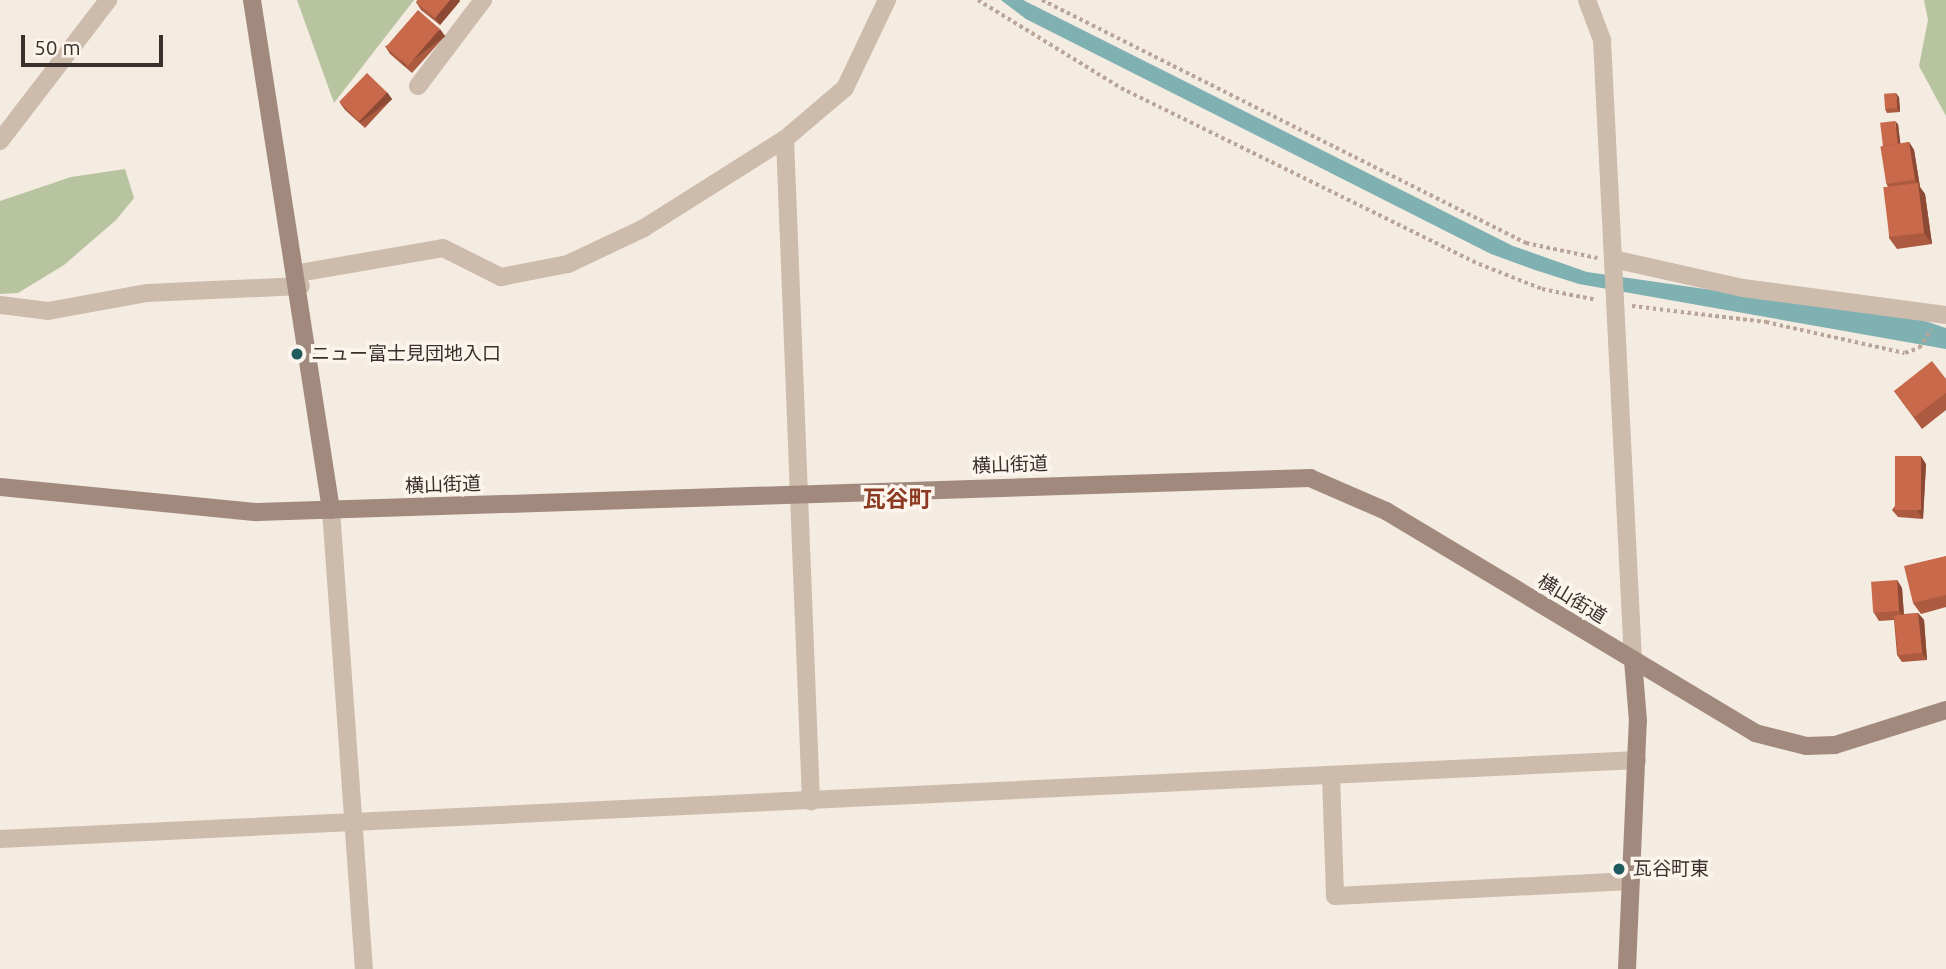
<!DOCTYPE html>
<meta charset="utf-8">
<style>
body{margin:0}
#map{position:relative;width:1946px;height:969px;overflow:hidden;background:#f4ebe1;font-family:Ubuntu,"Noto Sans JP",sans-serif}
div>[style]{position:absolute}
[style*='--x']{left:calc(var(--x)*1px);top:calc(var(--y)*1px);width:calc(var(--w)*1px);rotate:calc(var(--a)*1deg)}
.green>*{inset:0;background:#b8c4a0}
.water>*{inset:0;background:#7fb0b2}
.path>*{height:3.5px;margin-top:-1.75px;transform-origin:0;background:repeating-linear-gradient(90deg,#b9a596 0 3.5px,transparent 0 7px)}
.street>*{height:18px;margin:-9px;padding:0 9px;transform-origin:9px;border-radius:9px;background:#cdbbac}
.secondary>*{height:18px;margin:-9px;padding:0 9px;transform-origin:9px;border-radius:9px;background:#a18a7d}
.wall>*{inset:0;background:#ac5a40}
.shaded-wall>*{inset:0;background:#8c4a34;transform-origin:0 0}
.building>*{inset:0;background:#c8694b;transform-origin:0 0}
.dots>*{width:19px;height:19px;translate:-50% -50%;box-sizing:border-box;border:4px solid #fbf5ee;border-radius:50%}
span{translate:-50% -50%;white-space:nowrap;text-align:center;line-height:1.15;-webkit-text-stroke:7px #fbf5ee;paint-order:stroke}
.poi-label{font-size:19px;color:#3b302b}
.left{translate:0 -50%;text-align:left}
.street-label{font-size:19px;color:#3b302b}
.quarter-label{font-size:23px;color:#8c3b22;font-weight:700}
.scale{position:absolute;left:21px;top:35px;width:142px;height:32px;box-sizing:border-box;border:4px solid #3b302b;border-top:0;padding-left:9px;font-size:21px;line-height:24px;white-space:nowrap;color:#3b302b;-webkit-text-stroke:5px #fbf5ee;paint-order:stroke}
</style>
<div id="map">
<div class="green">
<i style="clip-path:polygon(297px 0,414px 0,334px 103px)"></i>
<i style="clip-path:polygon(1924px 0,1946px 0,1946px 116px,1919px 66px,1928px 20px)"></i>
<i style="clip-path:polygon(125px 169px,134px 198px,116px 220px,64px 265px,18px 293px,0 294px,0 201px,71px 177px)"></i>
</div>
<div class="water">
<i style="clip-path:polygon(1001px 0,1023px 0,1513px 246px,1587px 272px,1922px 320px,1946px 328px,1946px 349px,1579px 284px,1535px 270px,1491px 254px,1026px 19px)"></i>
</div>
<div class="path">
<i style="--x:978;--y:0;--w:168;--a:31.6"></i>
<i style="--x:1121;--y:88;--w:399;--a:26.2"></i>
<i style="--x:1479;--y:264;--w:68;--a:21.6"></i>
<i style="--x:1542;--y:289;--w:56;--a:11.3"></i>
<i style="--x:1042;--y:0;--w:542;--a:26.66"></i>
<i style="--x:1526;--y:243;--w:73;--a:11.9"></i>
<i style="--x:1632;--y:306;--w:135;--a:6.8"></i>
<i style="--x:1766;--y:322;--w:142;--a:12.6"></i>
<i style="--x:1905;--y:353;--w:15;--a:-20"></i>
<i style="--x:1919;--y:348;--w:22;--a:-56"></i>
</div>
<div class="street">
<i style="--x:1587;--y:0;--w:43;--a:69.4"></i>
<i style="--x:1602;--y:40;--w:621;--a:87.14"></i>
<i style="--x:418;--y:86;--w:108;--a:-52.9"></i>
<i style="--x:785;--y:139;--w:663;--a:87.75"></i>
<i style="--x:0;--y:141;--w:178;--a:-52.5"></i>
<i style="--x:1613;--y:259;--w:133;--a:12.6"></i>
<i style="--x:1743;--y:288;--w:205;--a:7.6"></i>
<i style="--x:299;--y:273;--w:146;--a:-9.8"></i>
<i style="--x:443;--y:248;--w:65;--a:26.6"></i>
<i style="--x:501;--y:277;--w:68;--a:-11"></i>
<i style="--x:568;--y:264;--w:84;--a:-25.3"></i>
<i style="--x:644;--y:228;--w:167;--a:-32.3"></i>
<i style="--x:785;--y:139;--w:79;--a:-40.4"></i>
<i style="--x:845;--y:88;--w:98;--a:-64.5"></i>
<i style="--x:0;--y:305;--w:48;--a:7.1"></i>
<i style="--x:48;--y:311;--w:101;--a:-10.3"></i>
<i style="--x:147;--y:293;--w:154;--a:-2.6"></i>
<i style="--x:331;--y:510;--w:460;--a:85.9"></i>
<i style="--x:1331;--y:775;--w:121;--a:88.1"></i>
<i style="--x:1335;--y:896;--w:296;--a:-2.9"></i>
<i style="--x:0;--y:839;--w:1639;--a:-2.76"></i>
</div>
<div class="secondary">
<i style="--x:252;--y:0;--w:516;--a:81.19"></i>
<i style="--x:0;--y:487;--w:258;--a:5.6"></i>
<i style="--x:257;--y:512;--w:1054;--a:-1.85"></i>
<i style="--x:1310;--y:478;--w:83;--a:23.5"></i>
<i style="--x:1386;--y:511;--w:431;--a:31"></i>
<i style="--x:1755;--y:733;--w:53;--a:14.3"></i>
<i style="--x:1806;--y:746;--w:29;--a:-2"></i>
<i style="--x:1835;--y:745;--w:116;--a:-17.5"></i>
<i style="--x:1627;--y:969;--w:248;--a:-87.5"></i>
<i style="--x:1638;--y:721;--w:61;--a:-94.7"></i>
</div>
<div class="wall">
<i style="clip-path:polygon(418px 0,459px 0,460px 1px,440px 25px,421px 10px,416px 2px)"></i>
<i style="clip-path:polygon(445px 36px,412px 73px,390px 54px,385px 46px)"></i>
<i style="clip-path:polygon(1899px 97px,1900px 112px,1887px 113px,1885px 109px)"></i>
<i style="clip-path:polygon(392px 99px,365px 128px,345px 110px,340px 103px)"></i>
<i style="clip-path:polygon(1898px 124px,1900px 144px,1909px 142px,1914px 150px,1920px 187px,1925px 194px,1932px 244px,1897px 249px,1889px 238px,1888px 187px,1887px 185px,1882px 147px)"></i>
<i style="clip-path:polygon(1946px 379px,1946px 410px,1922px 429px,1894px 391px)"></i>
<i style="clip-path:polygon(1926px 464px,1923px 519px,1898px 517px,1892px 510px)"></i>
<i style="clip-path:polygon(1946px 556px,1946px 607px,1921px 614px,1913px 603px)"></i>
<i style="clip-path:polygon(1897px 580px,1902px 588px,1904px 614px,1918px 613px,1924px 620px,1927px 660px,1902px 662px,1897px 655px,1894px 620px,1879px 621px,1874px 613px)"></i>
</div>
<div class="shaded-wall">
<i style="clip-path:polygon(450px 0,459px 0,460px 1px,440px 25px,435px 18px)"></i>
<i style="left:440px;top:29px;width:9px;height:50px;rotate:54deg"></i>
<i style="left:387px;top:92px;width:9px;height:40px;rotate:54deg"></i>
<i style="clip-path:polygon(1896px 93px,1899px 97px,1900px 112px,1897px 108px)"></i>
<i style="clip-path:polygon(1895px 121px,1898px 124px,1901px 148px,1898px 145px)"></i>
<i style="clip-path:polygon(1909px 142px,1914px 150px,1920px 187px,1925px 194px,1932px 244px,1924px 233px,1918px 184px,1915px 180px)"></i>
<i style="clip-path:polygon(1921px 456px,1926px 464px,1923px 519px,1918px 511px)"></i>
<i style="clip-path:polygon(1897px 580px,1902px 588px,1904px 619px,1899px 611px)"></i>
<i style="clip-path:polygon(1918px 613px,1924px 620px,1927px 660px,1922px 653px)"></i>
</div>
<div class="building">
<i style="clip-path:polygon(418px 0,450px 0,435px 18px,416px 2px)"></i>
<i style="left:418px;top:10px;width:29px;height:49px;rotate:41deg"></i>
<i style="left:367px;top:73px;width:28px;height:40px;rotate:44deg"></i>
<i style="left:1896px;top:93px;width:15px;height:12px;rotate:86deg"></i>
<i style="left:1895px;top:121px;width:23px;height:15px;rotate:83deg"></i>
<i style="left:1909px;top:142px;width:38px;height:29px;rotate:81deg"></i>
<i style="left:1918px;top:183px;width:50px;height:35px;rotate:83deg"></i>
<i style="clip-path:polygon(1932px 361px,1946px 379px,1946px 393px,1914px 417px,1894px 391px)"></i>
<i style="left:1895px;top:456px;width:26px;height:54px"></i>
<i style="clip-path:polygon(1946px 556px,1946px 595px,1913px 603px,1904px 566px)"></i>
<i style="left:1897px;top:580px;width:31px;height:26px;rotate:86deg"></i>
<i style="left:1918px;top:613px;width:40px;height:24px;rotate:84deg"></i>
</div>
<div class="dots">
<i style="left:297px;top:354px;background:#1f5a5e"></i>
<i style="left:1619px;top:869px;background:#1f5a5e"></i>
</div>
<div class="poi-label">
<span class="left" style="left:311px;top:354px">ニュー富士見団地入口</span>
<span class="left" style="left:1633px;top:869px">瓦谷町東</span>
</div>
<div class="street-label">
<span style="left:1010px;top:465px;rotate:-2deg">横山街道</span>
<span style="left:443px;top:485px;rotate:-2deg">横山街道</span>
<span style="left:1572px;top:599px;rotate:31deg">横山街道</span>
</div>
<div class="quarter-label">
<span style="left:897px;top:499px">瓦谷町</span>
</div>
<div class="scale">50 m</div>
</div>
